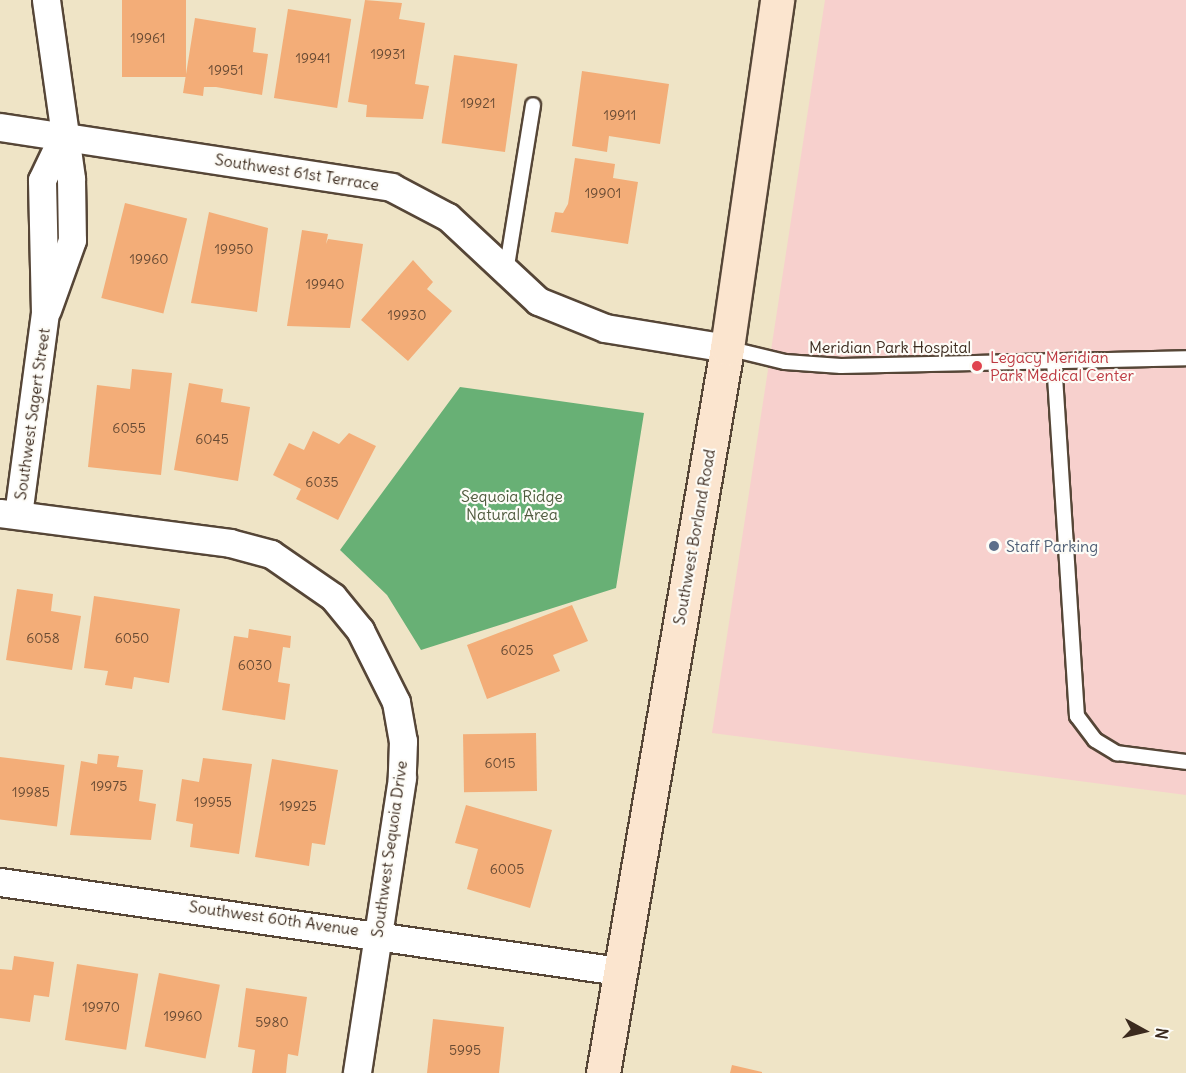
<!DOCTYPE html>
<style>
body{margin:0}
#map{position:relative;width:1186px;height:1073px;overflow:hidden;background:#efe4c6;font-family:Delius,sans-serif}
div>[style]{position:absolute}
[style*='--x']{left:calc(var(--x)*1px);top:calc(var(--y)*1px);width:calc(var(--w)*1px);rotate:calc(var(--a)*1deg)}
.built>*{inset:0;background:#f7d0cd}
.forest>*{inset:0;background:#68b075}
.building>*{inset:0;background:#f3ad78;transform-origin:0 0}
.roads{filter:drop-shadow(2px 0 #564637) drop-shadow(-2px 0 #564637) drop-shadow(0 2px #564637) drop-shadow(0 -2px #564637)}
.service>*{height:14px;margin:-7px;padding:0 7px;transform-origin:7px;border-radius:7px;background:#fff}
.minor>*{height:27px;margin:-13.5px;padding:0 13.5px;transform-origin:13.5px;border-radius:13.5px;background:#fff}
.secondary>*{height:33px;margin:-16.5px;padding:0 16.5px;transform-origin:16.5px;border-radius:16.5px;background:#fbe5cf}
.dots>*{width:16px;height:16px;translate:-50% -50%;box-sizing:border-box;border:3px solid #fdfcf7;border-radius:50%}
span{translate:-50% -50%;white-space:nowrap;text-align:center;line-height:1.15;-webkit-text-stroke:4.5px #fdfcf7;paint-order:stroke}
.number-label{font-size:14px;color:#694b34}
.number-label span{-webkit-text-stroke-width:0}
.street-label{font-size:16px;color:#3b2a1e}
.health-label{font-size:16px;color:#be3a42}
.left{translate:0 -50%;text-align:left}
.park-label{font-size:16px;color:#505b3e}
.service-label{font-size:16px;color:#4e5e75}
.north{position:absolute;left:1114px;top:1001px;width:60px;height:60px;-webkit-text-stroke:4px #fdfcf7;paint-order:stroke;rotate:98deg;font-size:16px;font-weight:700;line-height:24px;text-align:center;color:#3b2a1e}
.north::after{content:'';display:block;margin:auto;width:21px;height:27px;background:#3b2a1e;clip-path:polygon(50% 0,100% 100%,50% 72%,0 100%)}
</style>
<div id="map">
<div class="built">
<i style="clip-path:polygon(825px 0,1186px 0,1186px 795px,712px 733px)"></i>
</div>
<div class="forest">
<i style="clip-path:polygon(460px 387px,644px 413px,616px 588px,421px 650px,387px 595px,340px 550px)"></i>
</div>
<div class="building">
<i style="left:122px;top:0;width:64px;height:77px"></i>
<i style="clip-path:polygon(365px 0,402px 3px,399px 19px,425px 23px,415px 84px,429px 86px,423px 119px,366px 117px,367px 105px,348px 102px)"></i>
<i style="left:288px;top:9px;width:64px;height:90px;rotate:9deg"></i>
<i style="clip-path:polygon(195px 18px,256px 28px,253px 52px,268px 54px,262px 95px,216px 87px,204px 87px,203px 96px,183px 93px)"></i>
<i style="left:454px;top:55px;width:64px;height:89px;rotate:8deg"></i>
<i style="clip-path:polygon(582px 71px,669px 84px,660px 144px,609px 136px,607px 152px,572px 146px)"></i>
<i style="clip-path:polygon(575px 158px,615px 164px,613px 178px,638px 182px,628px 244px,551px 232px,555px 212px,563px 213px,568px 204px)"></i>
<i style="left:125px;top:203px;width:64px;height:98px;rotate:14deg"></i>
<i style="clip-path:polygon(209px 212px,268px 228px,257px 312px,191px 303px)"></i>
<i style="clip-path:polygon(302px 230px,328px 234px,326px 244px,328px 239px,363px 244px,350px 328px,287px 326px)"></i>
<i style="clip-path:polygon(413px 260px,433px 282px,427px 289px,452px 311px,408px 361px,361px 320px)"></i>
<i style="clip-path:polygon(132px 369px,172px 373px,161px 475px,88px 467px,97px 385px,130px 389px)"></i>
<i style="clip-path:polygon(189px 383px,223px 389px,221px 402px,250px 407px,238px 481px,174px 470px)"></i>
<i style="clip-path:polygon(313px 431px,339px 444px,349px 433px,376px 446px,338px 520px,296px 499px,301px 489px,273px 475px,289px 443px,304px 450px)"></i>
<i style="clip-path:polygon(17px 589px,53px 594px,51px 611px,81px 616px,72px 670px,6px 660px)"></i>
<i style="clip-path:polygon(94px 596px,180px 609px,169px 683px,134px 677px,132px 689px,105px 685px,108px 671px,84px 668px)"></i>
<i style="clip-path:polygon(572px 605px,588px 641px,553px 655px,560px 671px,487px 699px,467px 645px)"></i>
<i style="clip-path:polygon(249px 629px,291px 636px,290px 648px,283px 647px,278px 682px,290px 684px,285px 720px,222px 710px,234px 636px,248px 638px)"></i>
<i style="left:536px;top:733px;width:58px;height:73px;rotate:89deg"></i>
<i style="clip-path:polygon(98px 754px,119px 756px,117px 767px,143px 770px,139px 801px,156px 804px,151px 840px,70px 835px,81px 761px,97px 764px)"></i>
<i style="left:0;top:757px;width:65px;height:62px;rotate:7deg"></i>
<i style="clip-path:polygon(203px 758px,252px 764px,239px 854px,190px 847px,193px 824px,176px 821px,182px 779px,199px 782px)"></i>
<i style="clip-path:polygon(272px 759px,338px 770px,325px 845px,312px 843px,309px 866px,255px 857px)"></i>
<i style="clip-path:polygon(466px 805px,552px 830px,530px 908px,467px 889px,478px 849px,455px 843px)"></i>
<i style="clip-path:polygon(14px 956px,54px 962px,49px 997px,34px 995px,30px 1022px,0 1018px,0 969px,12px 970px)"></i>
<i style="left:77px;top:964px;width:62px;height:77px;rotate:9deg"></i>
<i style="left:159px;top:973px;width:62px;height:75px;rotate:11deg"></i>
<i style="clip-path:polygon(246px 988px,307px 997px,298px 1056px,288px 1054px,286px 1073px,252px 1073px,255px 1050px,238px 1047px)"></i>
<i style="clip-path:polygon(433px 1019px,504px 1027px,499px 1073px,427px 1073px)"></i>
<i style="clip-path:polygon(732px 1065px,762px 1072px,762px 1073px,730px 1073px)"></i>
</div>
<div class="roads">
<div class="service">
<i style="--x:506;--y:272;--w:169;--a:-80.8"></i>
<i style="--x:727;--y:348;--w:60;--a:13.6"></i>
<i style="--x:785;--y:362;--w:56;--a:4.1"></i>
<i style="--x:841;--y:366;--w:345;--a:-1.3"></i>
<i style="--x:1054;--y:361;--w:356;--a:86.3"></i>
<i style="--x:1077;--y:716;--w:30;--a:53"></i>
<i style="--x:1095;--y:740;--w:26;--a:31"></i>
<i style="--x:1117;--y:753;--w:70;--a:7.4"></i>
</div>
<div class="minor">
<i style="--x:46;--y:0;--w:181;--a:82"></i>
<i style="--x:71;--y:179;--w:61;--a:89.1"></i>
<i style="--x:72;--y:240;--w:74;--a:109.7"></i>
<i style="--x:0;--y:127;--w:396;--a:8.7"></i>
<i style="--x:391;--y:187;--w:64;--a:27.8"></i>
<i style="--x:448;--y:217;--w:123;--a:43"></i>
<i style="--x:538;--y:301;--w:72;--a:21.9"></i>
<i style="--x:605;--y:328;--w:124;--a:9.3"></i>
<i style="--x:0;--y:513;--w:232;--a:7.4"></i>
<i style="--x:230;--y:543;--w:42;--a:15"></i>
<i style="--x:271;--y:554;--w:75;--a:34.7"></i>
<i style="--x:333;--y:597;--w:43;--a:50.7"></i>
<i style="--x:360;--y:630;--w:80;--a:63.4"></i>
<i style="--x:396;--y:702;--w:40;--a:80"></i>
<i style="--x:403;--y:741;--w:37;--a:92"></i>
<i style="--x:402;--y:778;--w:298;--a:98.7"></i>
<i style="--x:18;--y:515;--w:204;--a:-82.4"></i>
<i style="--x:45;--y:313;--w:133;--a:-91.3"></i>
<i style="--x:42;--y:180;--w:49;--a:-64.5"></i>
<i style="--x:0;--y:882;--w:625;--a:8.18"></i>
</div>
<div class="secondary">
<i style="--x:603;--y:1073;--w:736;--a:-80.29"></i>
<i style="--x:727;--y:348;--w:352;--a:-81.8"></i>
</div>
</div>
<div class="dots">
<i style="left:977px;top:366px;background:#e0444e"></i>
<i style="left:994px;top:546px;background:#5c6f8a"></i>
</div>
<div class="number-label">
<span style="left:148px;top:38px">19961</span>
<span style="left:388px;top:54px">19931</span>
<span style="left:313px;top:58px">19941</span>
<span style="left:226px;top:70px">19951</span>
<span style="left:478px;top:103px">19921</span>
<span style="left:620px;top:115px">19911</span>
<span style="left:603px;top:193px">19901</span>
<span style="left:234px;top:249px">19950</span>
<span style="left:149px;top:259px">19960</span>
<span style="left:325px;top:284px">19940</span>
<span style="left:407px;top:315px">19930</span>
<span style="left:129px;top:428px">6055</span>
<span style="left:212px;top:439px">6045</span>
<span style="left:322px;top:482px">6035</span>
<span style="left:43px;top:638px">6058</span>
<span style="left:132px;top:638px">6050</span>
<span style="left:517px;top:650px">6025</span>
<span style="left:255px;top:665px">6030</span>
<span style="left:500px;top:763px">6015</span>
<span style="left:109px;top:786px">19975</span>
<span style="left:31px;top:792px">19985</span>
<span style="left:213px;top:802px">19955</span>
<span style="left:298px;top:806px">19925</span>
<span style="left:507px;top:869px">6005</span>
<span style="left:101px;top:1007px">19970</span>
<span style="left:183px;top:1016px">19960</span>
<span style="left:272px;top:1022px">5980</span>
<span style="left:465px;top:1050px">5995</span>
</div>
<div class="street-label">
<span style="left:297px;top:172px;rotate:9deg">Southwest 61st Terrace</span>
<span style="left:890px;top:347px">Meridian Park Hospital</span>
<span style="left:32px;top:414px;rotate:-82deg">Southwest Sagert Street</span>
<span style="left:694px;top:537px;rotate:-80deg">Southwest Borland Road</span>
<span style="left:389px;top:849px;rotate:-82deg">Southwest Sequoia Drive</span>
<span style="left:274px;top:918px;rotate:8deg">Southwest 60th Avenue</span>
</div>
<div class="health-label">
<span class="left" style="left:990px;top:366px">Legacy Meridian<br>Park Medical Center</span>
</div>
<div class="park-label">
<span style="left:512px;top:505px">Sequoia Ridge<br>Natural Area</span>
</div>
<div class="service-label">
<span class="left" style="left:1006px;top:546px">Staff Parking</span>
</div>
<div class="north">N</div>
</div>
